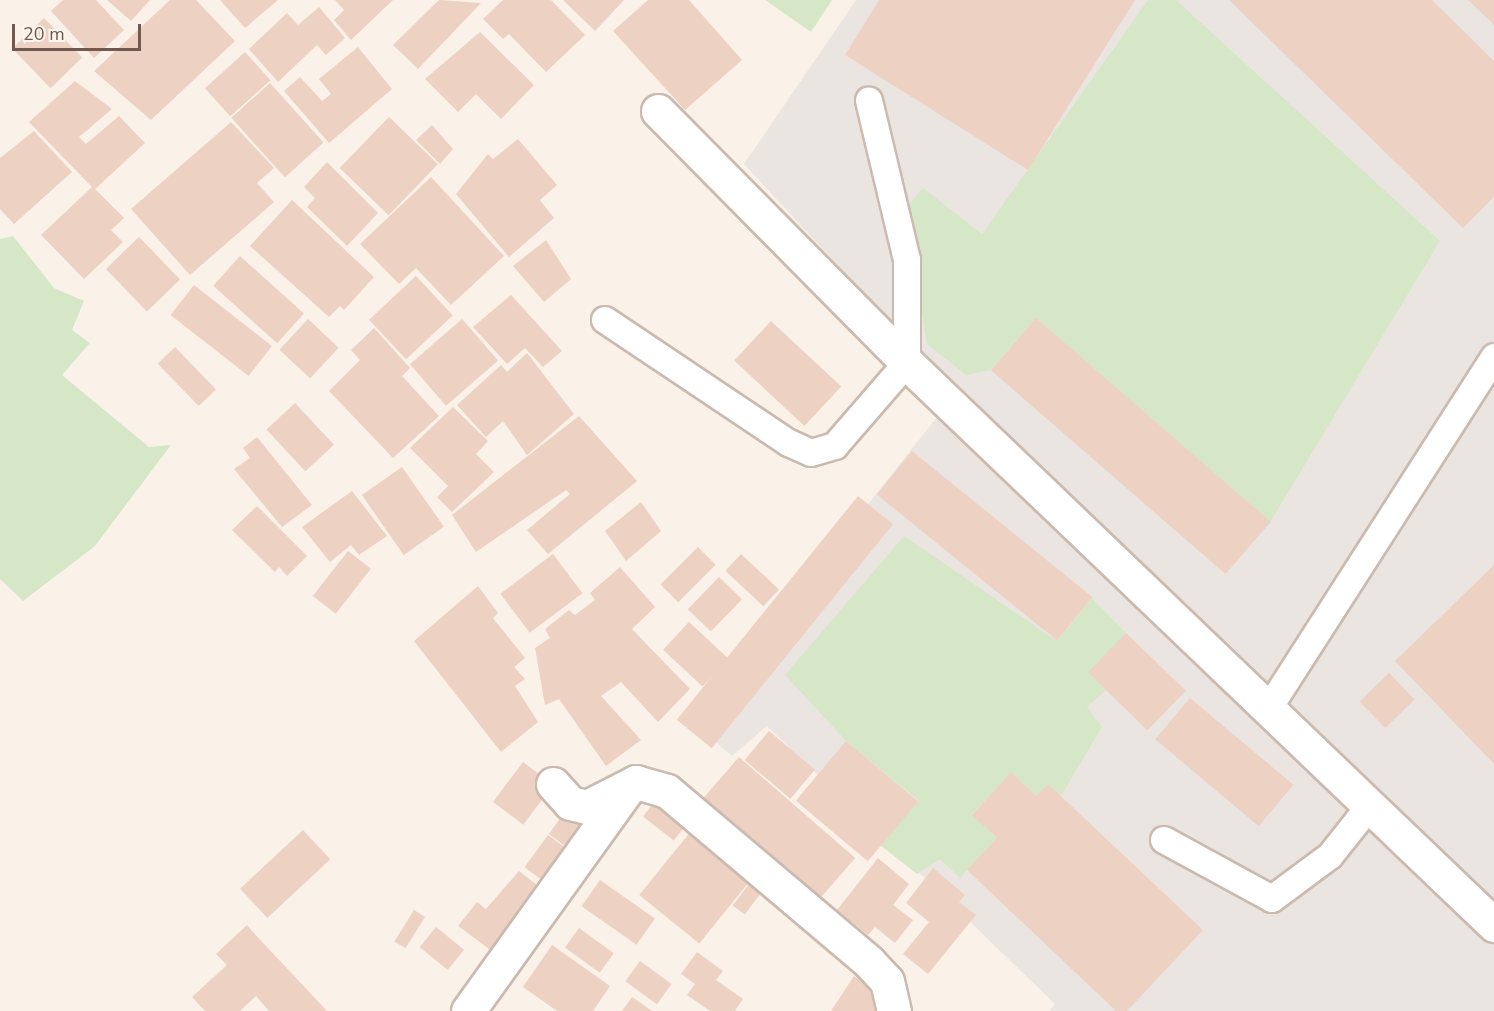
<!DOCTYPE html>
<style>
body{margin:0}
#map{position:relative;width:1494px;height:1011px;overflow:hidden;background:#faf2e8;font-family:"Nunito Sans",sans-serif}
div>[style]{position:absolute}
[style*='--x']{left:calc(var(--x)*1px);top:calc(var(--y)*1px);width:calc(var(--w)*1px);rotate:calc(var(--a)*1deg)}
.industrial>*{inset:0;background:#ebe5e1}
.green>*{inset:0;background:#d6e7c8}
.building>*{inset:0;background:#edd1c2;transform-origin:0 0}
.roads{filter:drop-shadow(2px 0 #cbbaaf) drop-shadow(-2px 0 #cbbaaf) drop-shadow(0 2px #cbbaaf) drop-shadow(0 -2px #cbbaaf)}
.service>*{height:26px;margin:-13px;padding:0 13px;transform-origin:13px;border-radius:13px;background:#fff}
.minor>*{height:33px;margin:-16.5px;padding:0 16.5px;transform-origin:16.5px;border-radius:16.5px;background:#fff}
span{translate:-50% -50%;white-space:nowrap;text-align:center;line-height:1.15;-webkit-text-stroke:4.5px #fdf6ee;paint-order:stroke}
.scale{position:absolute;left:12px;top:24px;width:129px;height:27px;box-sizing:border-box;border:3px solid #72594f;border-top:0;padding-left:8px;font-size:18px;line-height:21px;white-space:nowrap;color:#72594f;-webkit-text-stroke:4px #fdf6ee;paint-order:stroke}
</style>
<div id="map">
<div class="industrial">
<i style="clip-path:polygon(856px 0,1494px 0,1494px 1011px,1049px 1011px,1055px 1004px,767px 726px,732px 756px,694px 724px,956px 393px,744px 164px)"></i>
</div>
<div class="green">
<i style="clip-path:polygon(765px 0,832px 0,811px 32px)"></i>
<i style="clip-path:polygon(1148px 0,1176px 0,1440px 241px,1269px 524px,1036px 318px,990px 370px,966px 375px,927px 344px,905px 209px,923px 188px,982px 234px)"></i>
<i style="clip-path:polygon(13px 236px,54px 288px,84px 301px,72px 330px,90px 343px,62px 375px,149px 447px,171px 445px,95px 546px,23px 601px,0 579px,0 239px)"></i>
<i style="clip-path:polygon(904px 536px,1057px 641px,1092px 598px,1126px 633px,1088px 673px,1106px 690px,1087px 707px,1102px 727px,1061px 796px,1048px 784px,1036px 796px,1011px 773px,972px 814px,997px 838px,960px 878px,940px 859px,917px 874px,880px 845px,918px 800px,846px 741px,785px 675px)"></i>
</div>
<div class="building">
<i style="clip-path:polygon(63px 0,96px 0,124px 30px,94px 58px,51px 11px)"></i>
<i style="clip-path:polygon(107px 0,150px 0,131px 21px)"></i>
<i style="clip-path:polygon(170px 0,196px 0,235px 41px,151px 120px,94px 71px)"></i>
<i style="clip-path:polygon(220px 0,278px 0,245px 28px)"></i>
<i style="clip-path:polygon(335px 0,393px 0,351px 40px,334px 20px,344px 10px)"></i>
<i style="clip-path:polygon(439px 0,481px 3px,418px 69px,393px 45px)"></i>
<i style="clip-path:polygon(503px 0,551px 0,585px 35px,546px 72px,509px 34px,503px 39px,483px 19px)"></i>
<i style="clip-path:polygon(563px 0,624px 0,595px 31px)"></i>
<i style="clip-path:polygon(648px 0,689px 0,742px 60px,685px 110px,613px 31px)"></i>
<i style="clip-path:polygon(879px 0,1135px 0,1028px 170px,845px 55px)"></i>
<i style="clip-path:polygon(1229px 0,1432px 0,1494px 61px,1494px 197px,1463px 228px)"></i>
<i style="clip-path:polygon(1468px 0,1494px 0,1494px 25px)"></i>
<i style="clip-path:polygon(319px 7px,345px 38px,326px 55px,317px 45px,278px 82px,249px 49px,287px 13px,298px 25px)"></i>
<i style="left:44px;top:18px;width:55px;height:44px;rotate:46deg"></i>
<i style="clip-path:polygon(480px 32px,534px 85px,501px 119px,476px 94px,458px 112px,425px 79px)"></i>
<i style="clip-path:polygon(358px 47px,392px 89px,329px 143px,284px 91px,300px 77px,322px 101px,331px 94px,319px 79px)"></i>
<i style="left:245px;top:52px;width:38px;height:54px;rotate:48deg"></i>
<i style="clip-path:polygon(75px 81px,112px 109px,79px 137px,86px 144px,119px 116px,145px 143px,95px 189px,124px 218px,111px 230px,123px 242px,84px 279px,41px 235px,92px 187px,29px 122px)"></i>
<i style="left:270px;top:83px;width:80px;height:52px;rotate:48deg"></i>
<i style="left:389px;top:117px;width:68px;height:71px;rotate:44deg"></i>
<i style="clip-path:polygon(231px 122px,274px 168px,257px 183px,274px 202px,190px 275px,131px 209px)"></i>
<i style="clip-path:polygon(432px 125px,453px 149px,440px 164px,416px 140px)"></i>
<i style="clip-path:polygon(34px 131px,72px 172px,14px 224px,0 209px,0 158px)"></i>
<i style="clip-path:polygon(518px 139px,557px 185px,540px 200px,554px 218px,509px 257px,456px 194px,488px 154px,493px 159px)"></i>
<i style="clip-path:polygon(327px 162px,378px 213px,347px 246px,307px 207px,315px 198px,304px 187px)"></i>
<i style="clip-path:polygon(431px 177px,504px 256px,451px 305px,416px 268px,399px 284px,360px 244px)"></i>
<i style="clip-path:polygon(292px 200px,374px 277px,344px 310px,340px 306px,329px 317px,250px 246px)"></i>
<i style="left:139px;top:237px;width:59px;height:46px;rotate:46deg"></i>
<i style="clip-path:polygon(546px 240px,571px 279px,544px 302px,513px 266px)"></i>
<i style="left:240px;top:256px;width:86px;height:40px;rotate:42deg"></i>
<i style="left:416px;top:276px;width:54px;height:64px;rotate:47deg"></i>
<i style="left:194px;top:285px;width:99px;height:38px;rotate:38deg"></i>
<i style="clip-path:polygon(511px 295px,562px 351px,543px 367px,525px 348px,507px 364px,473px 327px)"></i>
<i style="left:1036px;top:318px;width:311px;height:69px;rotate:41deg"></i>
<i style="left:308px;top:319px;width:42px;height:42px;rotate:43deg"></i>
<i style="left:462px;top:319px;width:55px;height:69px;rotate:49deg"></i>
<i style="left:771px;top:321px;width:96px;height:54px;rotate:43deg"></i>
<i style="clip-path:polygon(374px 328px,410px 368px,402px 376px,439px 416px,393px 458px,329px 391px,360px 360px,351px 350px)"></i>
<i style="left:175px;top:347px;width:59px;height:24px;rotate:46deg"></i>
<i style="clip-path:polygon(527px 353px,574px 414px,527px 455px,503px 421px,486px 437px,457px 405px,501px 365px,507px 372px)"></i>
<i style="left:295px;top:403px;width:57px;height:39px;rotate:47deg"></i>
<i style="clip-path:polygon(453px 407px,488px 441px,476px 454px,494px 472px,452px 512px,437px 497px,448px 486px,410px 448px)"></i>
<i style="clip-path:polygon(579px 416px,637px 481px,548px 554px,527px 530px,570px 494px,566px 490px,476px 552px,452px 515px)"></i>
<i style="clip-path:polygon(257px 437px,312px 505px,282px 527px,234px 469px,250px 458px,243px 448px)"></i>
<i style="left:912px;top:451px;width:232px;height:56px;rotate:39deg"></i>
<i style="left:402px;top:467px;width:73px;height:49px;rotate:55deg"></i>
<i style="clip-path:polygon(352px 491px,387px 536px,359px 555px,351px 545px,330px 562px,302px 527px)"></i>
<i style="left:858px;top:496px;width:45px;height:288px;rotate:39deg"></i>
<i style="clip-path:polygon(641px 502px,661px 531px,626px 561px,605px 531px)"></i>
<i style="clip-path:polygon(257px 506px,307px 556px,287px 576px,279px 567px,275px 572px,232px 530px)"></i>
<i style="left:698px;top:547px;width:25px;height:53px;rotate:45deg"></i>
<i style="left:348px;top:551px;width:29px;height:57px;rotate:38deg"></i>
<i style="left:553px;top:554px;width:49px;height:66px;rotate:53deg"></i>
<i style="left:741px;top:554px;width:52px;height:23px;rotate:43deg"></i>
<i style="clip-path:polygon(1494px 565px,1494px 764px,1395px 661px)"></i>
<i style="clip-path:polygon(620px 567px,655px 607px,632px 629px,690px 689px,658px 722px,621px 682px,601px 696px,641px 740px,606px 766px,559px 699px,545px 705px,535px 648px,550px 638px,545px 629px,569px 610px,575px 615px,595px 600px,590px 593px)"></i>
<i style="left:719px;top:577px;width:32px;height:45px;rotate:44deg"></i>
<i style="clip-path:polygon(478px 586px,498px 613px,493px 618px,525px 658px,514px 667px,525px 679px,515px 686px,538px 722px,501px 752px,414px 641px)"></i>
<i style="left:689px;top:622px;width:54px;height:38px;rotate:43deg"></i>
<i style="left:1126px;top:633px;width:83px;height:55px;rotate:44deg"></i>
<i style="left:1389px;top:673px;width:37px;height:41px;rotate:46deg"></i>
<i style="left:1190px;top:698px;width:135px;height:54px;rotate:40deg"></i>
<i style="left:769px;top:731px;width:60px;height:38px;rotate:40deg"></i>
<i style="left:846px;top:741px;width:94px;height:78px;rotate:40deg"></i>
<i style="left:739px;top:757px;width:154px;height:63px;rotate:41deg"></i>
<i style="left:523px;top:762px;width:38px;height:50px;rotate:37deg"></i>
<i style="clip-path:polygon(1011px 772px,1036px 796px,1048px 784px,1203px 930px,1127px 1011px,1116px 1011px,967px 870px,997px 838px,972px 815px)"></i>
<i style="left:659px;top:796px;width:39px;height:26px;rotate:38deg"></i>
<i style="left:570px;top:805px;width:26px;height:36px;rotate:36deg"></i>
<i style="left:696px;top:825px;width:77px;height:90px;rotate:39deg"></i>
<i style="left:303px;top:830px;width:40px;height:86px;rotate:47deg"></i>
<i style="left:548px;top:835px;width:22px;height:40px;rotate:36deg"></i>
<i style="clip-path:polygon(878px 858px,909px 884px,893px 905px,913px 920px,895px 943px,875px 927px,868px 935px,837px 910px)"></i>
<i style="clip-path:polygon(933px 868px,965px 895px,959px 902px,976px 915px,928px 974px,903px 954px,929px 922px,906px 903px)"></i>
<i style="clip-path:polygon(519px 871px,541px 888px,496px 954px,458px 926px,477px 902px,486px 909px)"></i>
<i style="left:600px;top:880px;width:67px;height:32px;rotate:35deg"></i>
<i style="left:752px;top:880px;width:15px;height:32px;rotate:37deg"></i>
<i style="left:414px;top:910px;width:13px;height:37px;rotate:32deg"></i>
<i style="clip-path:polygon(247px 925px,252px 931px,327px 1011px,269px 1011px,256px 996px,240px 1011px,205px 1011px,192px 997px,227px 965px,216px 954px)"></i>
<i style="left:436px;top:927px;width:36px;height:26px;rotate:39deg"></i>
<i style="left:579px;top:928px;width:43px;height:24px;rotate:36deg"></i>
<i style="clip-path:polygon(552px 945px,610px 986px,593px 1011px,557px 1011px,523px 987px)"></i>
<i style="clip-path:polygon(697px 952px,723px 971px,716px 980px,743px 999px,735px 1011px,710px 1011px,687px 995px,695px 984px,681px 974px)"></i>
<i style="left:640px;top:961px;width:39px;height:25px;rotate:36deg"></i>
<i style="clip-path:polygon(854px 976px,890px 1000px,883px 1011px,831px 1011px)"></i>
<i style="clip-path:polygon(632px 997px,652px 1011px,622px 1011px)"></i>
</div>
<div class="roads">
<div class="service">
<i style="--x:605;--y:320;--w:221;--a:33.8"></i>
<i style="--x:789;--y:443;--w:24;--a:24"></i>
<i style="--x:811;--y:453;--w:25;--a:-16"></i>
<i style="--x:835;--y:446;--w:110;--a:-49.1"></i>
<i style="--x:907;--y:363;--w:103;--a:-90"></i>
<i style="--x:907;--y:260;--w:164;--a:-103.4"></i>
<i style="--x:1269;--y:708;--w:417;--a:-57.3"></i>
<i style="--x:1164;--y:840;--w:123;--a:28.6"></i>
<i style="--x:1272;--y:899;--w:72;--a:-36.6"></i>
<i style="--x:1330;--y:856;--w:63;--a:-51.5"></i>
</div>
<div class="minor">
<i style="--x:658;--y:111;--w:354;--a:45.3"></i>
<i style="--x:907;--y:363;--w:813;--a:43.75"></i>
<i style="--x:553;--y:784;--w:25;--a:48"></i>
<i style="--x:570;--y:803;--w:17;--a:13"></i>
<i style="--x:587;--y:807;--w:55;--a:-27"></i>
<i style="--x:636;--y:782;--w:32;--a:16"></i>
<i style="--x:667;--y:791;--w:265;--a:40.2"></i>
<i style="--x:869;--y:962;--w:26;--a:47"></i>
<i style="--x:887;--y:981;--w:31;--a:77"></i>
<i style="--x:468;--y:1011;--w:271;--a:-54.3"></i>
</div>
</div>
<div class="scale">20 m</div>
</div>
